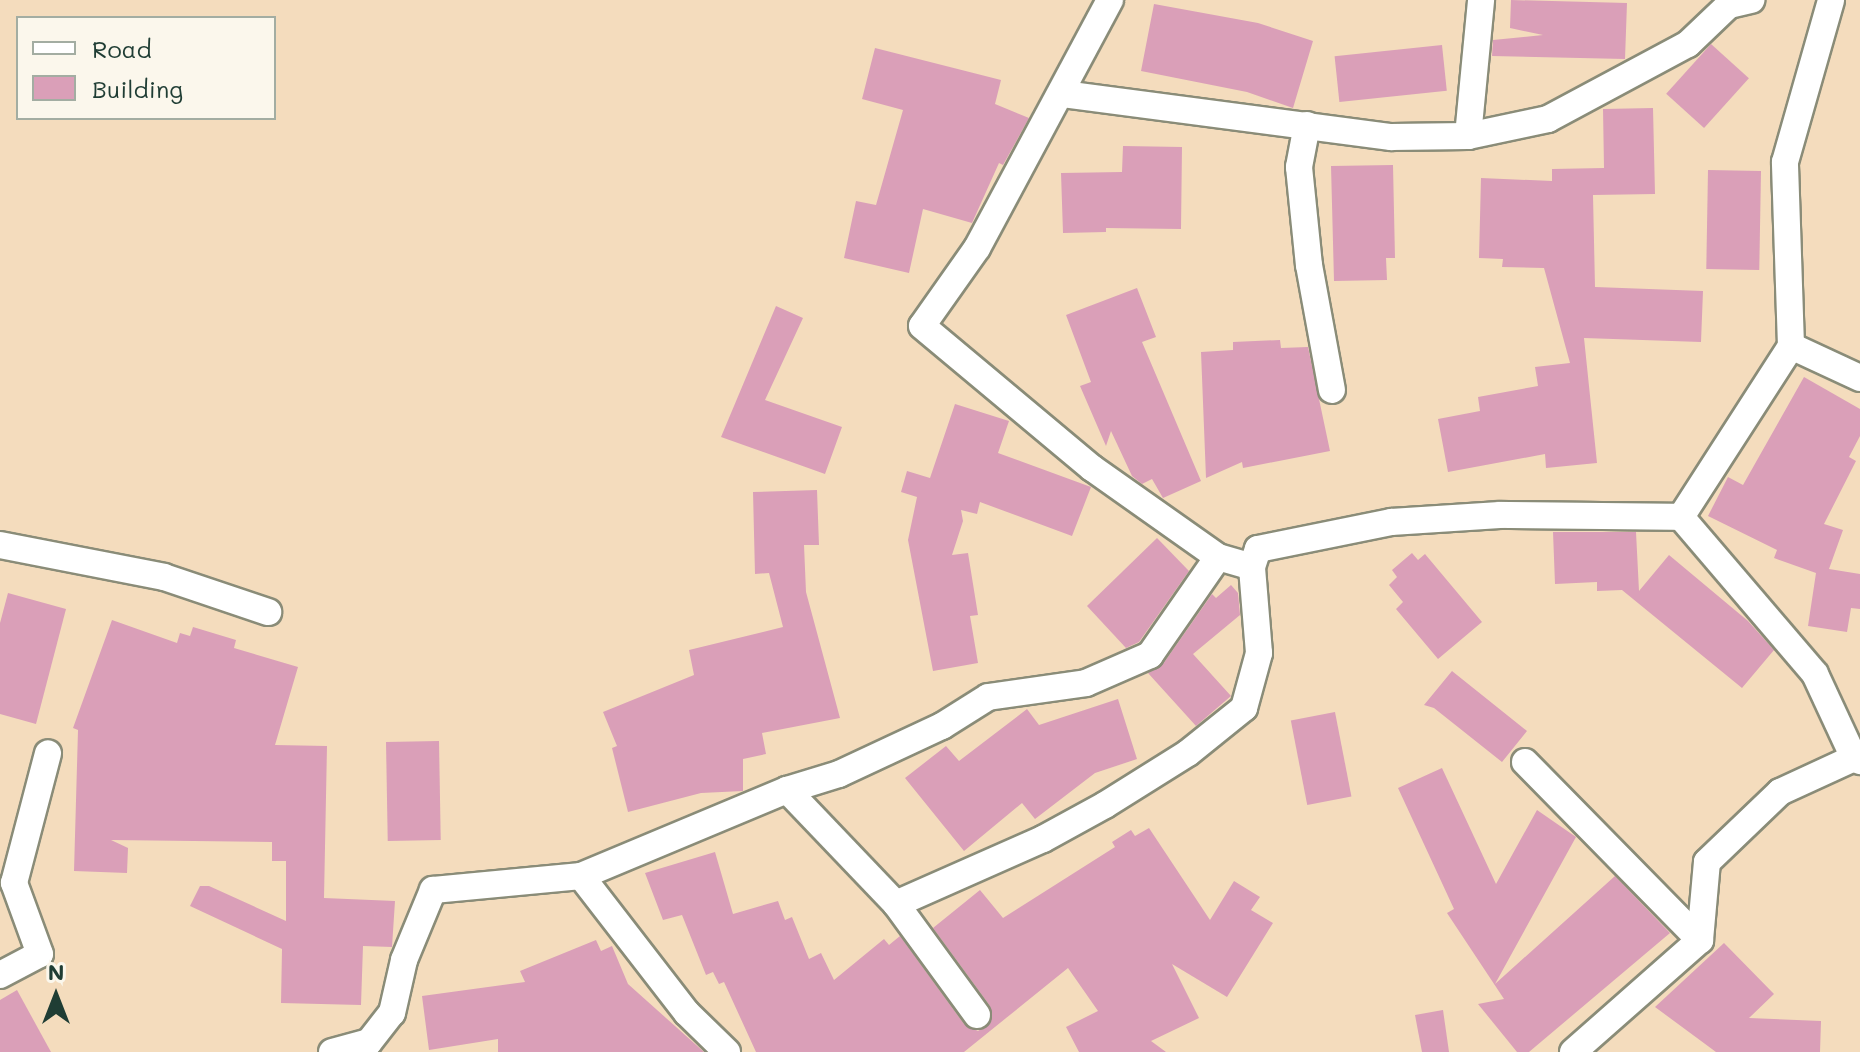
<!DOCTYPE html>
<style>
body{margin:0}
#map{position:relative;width:1860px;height:1052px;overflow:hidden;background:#f4dcbd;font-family:Mali,sans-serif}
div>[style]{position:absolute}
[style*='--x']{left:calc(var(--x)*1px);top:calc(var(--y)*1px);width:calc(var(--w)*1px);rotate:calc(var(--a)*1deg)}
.building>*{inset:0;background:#da9fb8;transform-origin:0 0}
.roads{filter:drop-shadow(2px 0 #8a8c78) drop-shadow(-2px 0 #8a8c78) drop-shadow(0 2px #8a8c78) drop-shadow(0 -2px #8a8c78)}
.minor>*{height:26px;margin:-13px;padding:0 13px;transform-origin:13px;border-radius:13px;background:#fff}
span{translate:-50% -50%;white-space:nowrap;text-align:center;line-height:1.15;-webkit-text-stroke:7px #fbf7ec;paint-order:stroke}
.legend{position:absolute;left:16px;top:16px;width:260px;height:104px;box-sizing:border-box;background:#fbf7ec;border:2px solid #a3ada2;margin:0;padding:10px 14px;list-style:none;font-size:24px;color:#1f3d34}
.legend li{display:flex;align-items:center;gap:16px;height:40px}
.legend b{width:40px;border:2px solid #a3ada2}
.north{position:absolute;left:16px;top:956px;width:80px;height:80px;-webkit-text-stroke:6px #fbf7ec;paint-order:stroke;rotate:0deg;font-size:22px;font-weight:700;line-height:32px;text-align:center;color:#1f3d34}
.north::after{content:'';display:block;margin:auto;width:28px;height:36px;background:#1f3d34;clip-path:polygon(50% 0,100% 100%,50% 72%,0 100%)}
</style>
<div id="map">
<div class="building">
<i style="clip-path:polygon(1511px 0,1627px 3px,1625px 59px,1492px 56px,1493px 40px,1543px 35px,1510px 28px)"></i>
<i style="clip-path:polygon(1154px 4px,1258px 23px,1313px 41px,1293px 108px,1247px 92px,1141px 71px)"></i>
<i style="left:1711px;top:44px;width:51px;height:67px;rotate:42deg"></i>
<i style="left:1442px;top:45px;width:46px;height:108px;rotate:84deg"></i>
<i style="clip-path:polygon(875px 48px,1001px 80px,995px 104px,1029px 118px,1003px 165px,999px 163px,972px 223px,923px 209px,909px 273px,844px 258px,856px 201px,876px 205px,903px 110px,862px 99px)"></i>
<i style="clip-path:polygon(1653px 108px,1655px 194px,1593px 195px,1595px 287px,1703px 291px,1701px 342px,1584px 338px,1597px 463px,1546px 468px,1545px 454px,1448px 472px,1438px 419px,1480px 411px,1478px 397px,1538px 386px,1535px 367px,1570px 363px,1544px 268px,1502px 267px,1503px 259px,1479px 258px,1481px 178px,1552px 181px,1552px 169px,1604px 168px,1603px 109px)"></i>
<i style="clip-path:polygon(1123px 146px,1182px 147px,1181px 229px,1106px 228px,1106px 232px,1063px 233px,1061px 173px,1122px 172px)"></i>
<i style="clip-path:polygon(1393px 165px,1395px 258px,1386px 258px,1387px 280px,1334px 281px,1331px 166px)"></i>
<i style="left:1708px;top:170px;width:53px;height:99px;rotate:1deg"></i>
<i style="clip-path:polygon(1137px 288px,1156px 337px,1142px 342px,1201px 481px,1163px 498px,1152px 479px,1142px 484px,1132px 476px,1111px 431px,1106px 446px,1080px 386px,1091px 382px,1066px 315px)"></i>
<i style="clip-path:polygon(776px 306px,803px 318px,765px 400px,842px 427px,825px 474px,721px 437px)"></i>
<i style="clip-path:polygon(1280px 340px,1281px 348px,1308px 347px,1330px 451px,1243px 468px,1242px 462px,1206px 478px,1201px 352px,1233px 350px,1233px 342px)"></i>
<i style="clip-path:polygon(1804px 377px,1860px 409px,1860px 436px,1849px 457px,1856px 461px,1824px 524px,1843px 530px,1829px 569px,1860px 574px,1860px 609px,1851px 608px,1847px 632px,1808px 626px,1816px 573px,1774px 558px,1777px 550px,1708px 516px,1728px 477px,1743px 485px)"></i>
<i style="clip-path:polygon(955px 404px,1009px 421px,998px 453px,1091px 487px,1072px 536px,980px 502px,977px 514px,961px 510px,963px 521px,952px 555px,968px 553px,978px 615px,970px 616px,978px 663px,933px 671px,908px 540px,917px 497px,901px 492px,907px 471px,930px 478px)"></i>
<i style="clip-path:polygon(817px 490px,819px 545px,804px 545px,806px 592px,840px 718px,762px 733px,766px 754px,743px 759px,743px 791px,701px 793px,628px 812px,612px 748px,617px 746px,603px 712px,694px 675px,689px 650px,783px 627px,769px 573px,755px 574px,753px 492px)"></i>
<i style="clip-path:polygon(1553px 532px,1636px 532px,1639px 591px,1669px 555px,1748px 621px,1774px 650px,1742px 688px,1622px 590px,1597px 591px,1597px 582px,1555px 584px)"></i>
<i style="clip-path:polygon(1157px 538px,1189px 571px,1139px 642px,1126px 648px,1087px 606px)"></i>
<i style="clip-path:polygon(1412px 553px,1418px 560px,1425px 554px,1482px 622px,1438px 659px,1396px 609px,1403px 602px,1389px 585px,1397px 577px,1392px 570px)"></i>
<i style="clip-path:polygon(1231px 585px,1238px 593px,1240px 615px,1193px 654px,1231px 696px,1196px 726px,1148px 673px,1163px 664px,1212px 594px,1216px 598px)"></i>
<i style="clip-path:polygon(8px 593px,66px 609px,36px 724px,0 714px,0 623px)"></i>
<i style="clip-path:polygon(112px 620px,177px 643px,180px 633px,190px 636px,193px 627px,236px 640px,234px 648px,298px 667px,275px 745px,327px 746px,324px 898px,395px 901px,392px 947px,363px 946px,361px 1005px,281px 1003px,282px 949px,190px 906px,200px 886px,209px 886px,286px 921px,286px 861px,272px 861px,272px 842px,111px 840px,128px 848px,127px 873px,74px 871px,78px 730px,73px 728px)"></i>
<i style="clip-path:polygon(1452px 671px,1527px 731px,1502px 762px,1434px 708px,1424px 705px)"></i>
<i style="clip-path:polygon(1118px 699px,1137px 759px,1095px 773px,1035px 819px,1022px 803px,964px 851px,905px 778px,946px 746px,959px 761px,1027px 709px,1039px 725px)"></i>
<i style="left:1335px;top:712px;width:86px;height:45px;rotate:79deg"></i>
<i style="left:439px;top:741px;width:99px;height:53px;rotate:89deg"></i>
<i style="clip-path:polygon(1442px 768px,1496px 884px,1537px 810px,1576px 837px,1495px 984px,1615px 876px,1670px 933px,1529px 1052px,1517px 1052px,1478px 1004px,1504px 999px,1447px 913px,1454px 909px,1398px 788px)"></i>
<i style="clip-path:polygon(1149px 828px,1210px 920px,1234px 881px,1260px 897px,1251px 910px,1273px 923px,1227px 997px,1172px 964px,1199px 1018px,1151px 1041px,1166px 1052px,1079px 1052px,1066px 1027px,1098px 1011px,1068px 968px,964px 1052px,756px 1052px,724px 982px,719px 984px,713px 972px,706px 975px,682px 915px,663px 920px,645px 873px,715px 852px,733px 914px,778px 901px,785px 920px,792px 917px,809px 959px,821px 953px,834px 980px,884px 939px,889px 945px,900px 936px,964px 1024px,978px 1031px,991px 1022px,990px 1006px,933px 928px,980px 890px,1003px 918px,1115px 847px,1112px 842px,1131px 830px,1135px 836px)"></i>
<i style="clip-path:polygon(596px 940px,601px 951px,612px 946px,628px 984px,704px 1052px,498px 1052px,498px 1039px,429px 1050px,422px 996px,525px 982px,520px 971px)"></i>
<i style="clip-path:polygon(1724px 943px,1774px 994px,1749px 1018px,1821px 1021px,1820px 1052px,1716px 1052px,1655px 1007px)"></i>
<i style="clip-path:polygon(17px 990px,51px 1052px,0 1052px,0 1000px)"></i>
<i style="clip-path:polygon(1443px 1010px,1449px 1052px,1422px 1052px,1415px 1015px)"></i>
</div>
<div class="roads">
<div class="minor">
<i style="--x:1110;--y:0;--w:281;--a:118.2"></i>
<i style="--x:977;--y:248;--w:95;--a:125.2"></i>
<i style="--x:922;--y:326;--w:222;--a:39.9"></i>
<i style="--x:1092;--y:468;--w:154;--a:35.2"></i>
<i style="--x:1218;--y:557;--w:35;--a:16"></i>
<i style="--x:1252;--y:567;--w:19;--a:-72"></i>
<i style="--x:1258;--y:549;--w:136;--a:-11.5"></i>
<i style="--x:1391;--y:522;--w:109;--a:-3.7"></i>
<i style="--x:1500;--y:515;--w:181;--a:0.6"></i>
<i style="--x:1681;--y:517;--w:206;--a:49.5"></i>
<i style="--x:1815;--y:674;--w:93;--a:65.1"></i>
<i style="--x:1063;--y:94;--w:331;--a:7.5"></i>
<i style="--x:1391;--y:137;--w:77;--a:-0.7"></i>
<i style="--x:1468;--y:136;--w:82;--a:-12"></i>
<i style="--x:1548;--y:119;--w:159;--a:-28.2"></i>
<i style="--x:1688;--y:44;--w:57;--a:-43.6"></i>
<i style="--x:1729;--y:5;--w:23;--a:-13"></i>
<i style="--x:1307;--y:125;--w:43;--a:100.8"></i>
<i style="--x:1299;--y:167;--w:99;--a:84.2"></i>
<i style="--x:1309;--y:265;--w:127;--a:79.6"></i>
<i style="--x:1468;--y:136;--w:137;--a:-84.5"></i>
<i style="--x:1791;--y:346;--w:184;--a:-91.9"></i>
<i style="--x:1785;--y:162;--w:168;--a:-74.1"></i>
<i style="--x:1681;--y:517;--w:203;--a:-57.2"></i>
<i style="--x:1791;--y:346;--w:76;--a:24.9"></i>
<i style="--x:0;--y:545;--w:167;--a:11"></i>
<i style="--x:164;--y:577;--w:110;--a:18.6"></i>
<i style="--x:1525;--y:762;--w:250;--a:45.5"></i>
<i style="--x:787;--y:790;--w:158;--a:46.3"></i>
<i style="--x:581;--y:876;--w:173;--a:52.3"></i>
<i style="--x:687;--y:1013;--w:56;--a:44.3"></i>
<i style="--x:0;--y:975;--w:45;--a:-27.7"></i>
<i style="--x:40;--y:954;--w:76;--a:-110.1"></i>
<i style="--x:14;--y:883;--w:134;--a:-75.3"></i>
<i style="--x:977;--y:1015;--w:137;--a:-126.1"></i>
<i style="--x:896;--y:904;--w:161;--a:-23.9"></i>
<i style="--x:1043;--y:839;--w:71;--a:-28.7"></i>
<i style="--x:1105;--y:805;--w:98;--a:-32.1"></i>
<i style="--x:1188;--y:753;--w:72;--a:-38.8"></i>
<i style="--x:1244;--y:708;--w:57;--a:-74.7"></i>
<i style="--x:1259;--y:653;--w:86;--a:-94.7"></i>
<i style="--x:332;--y:1052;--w:38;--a:-15"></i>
<i style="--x:369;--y:1042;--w:37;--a:-52"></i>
<i style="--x:392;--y:1013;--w:54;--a:-77.2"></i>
<i style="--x:404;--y:960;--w:76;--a:-67.5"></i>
<i style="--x:433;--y:890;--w:149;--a:-5.4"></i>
<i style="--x:581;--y:876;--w:223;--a:-22.7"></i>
<i style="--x:787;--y:790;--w:54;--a:-17.1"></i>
<i style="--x:839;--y:774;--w:114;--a:-25"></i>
<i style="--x:942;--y:726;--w:54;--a:-32.2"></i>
<i style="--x:988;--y:697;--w:99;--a:-8.1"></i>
<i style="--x:1086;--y:683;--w:70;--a:-23.6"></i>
<i style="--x:1150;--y:655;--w:119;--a:-55.2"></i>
<i style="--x:1573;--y:1052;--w:169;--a:-41.4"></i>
<i style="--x:1700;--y:940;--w:78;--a:-84.9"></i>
<i style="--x:1707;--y:862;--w:101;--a:-43.8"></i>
<i style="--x:1780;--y:792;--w:81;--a:-24.7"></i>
<i style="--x:1854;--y:758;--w:7;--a:27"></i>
</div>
</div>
<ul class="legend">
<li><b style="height:10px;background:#fff"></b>Road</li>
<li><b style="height:22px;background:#da9fb8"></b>Building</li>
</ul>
<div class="north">N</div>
</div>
